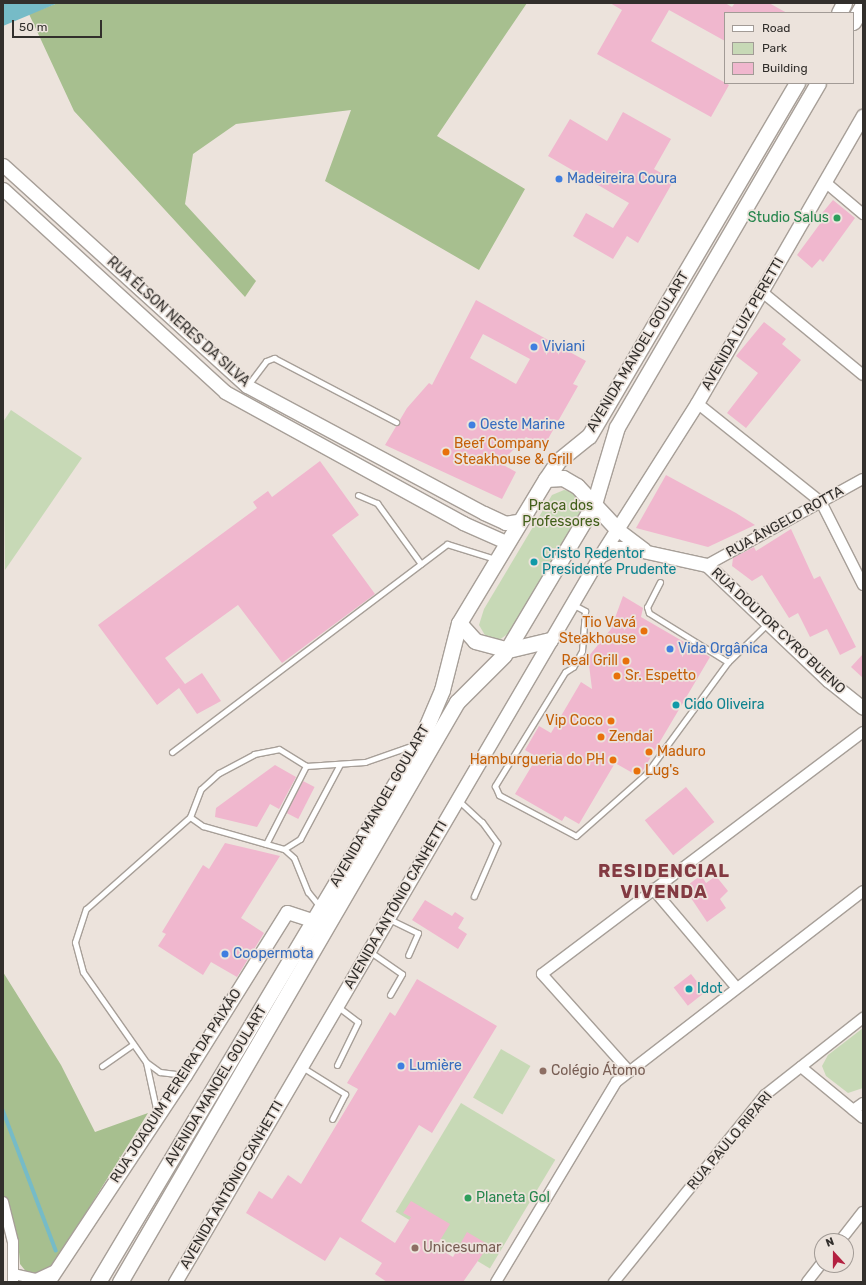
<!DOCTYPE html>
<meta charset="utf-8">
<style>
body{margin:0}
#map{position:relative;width:866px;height:1285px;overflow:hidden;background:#ece3dc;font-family:Rubik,sans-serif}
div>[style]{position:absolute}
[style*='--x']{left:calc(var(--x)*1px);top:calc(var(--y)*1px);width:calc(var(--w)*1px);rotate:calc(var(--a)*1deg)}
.green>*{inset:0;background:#c7d9b6;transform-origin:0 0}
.forest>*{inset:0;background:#a7bf8f}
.water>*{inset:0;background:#76bbc7}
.stream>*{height:3.5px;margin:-1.75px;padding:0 1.75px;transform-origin:1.75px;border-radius:1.75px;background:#76bbc7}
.building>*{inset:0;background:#f0b7ce;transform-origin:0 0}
.roads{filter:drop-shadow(1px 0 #a79f98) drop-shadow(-1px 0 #a79f98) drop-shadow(0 1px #a79f98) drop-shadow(0 -1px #a79f98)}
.service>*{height:5px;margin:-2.5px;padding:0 2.5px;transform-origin:2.5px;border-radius:2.5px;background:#fff}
.minor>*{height:10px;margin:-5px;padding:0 5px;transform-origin:5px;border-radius:5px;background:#fff}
.tertiary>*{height:13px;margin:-6.5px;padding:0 6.5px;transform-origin:6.5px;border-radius:6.5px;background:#fff}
.secondary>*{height:15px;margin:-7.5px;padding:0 7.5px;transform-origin:7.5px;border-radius:7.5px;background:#fff}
.dots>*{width:11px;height:11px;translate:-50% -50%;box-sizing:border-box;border:2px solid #ece3dc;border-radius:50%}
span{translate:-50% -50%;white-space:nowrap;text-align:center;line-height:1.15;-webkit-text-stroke:3.5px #ece3dc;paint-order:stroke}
.shop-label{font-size:14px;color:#366cbe}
.left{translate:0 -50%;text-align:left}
.leisure-label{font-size:14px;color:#27864d}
.right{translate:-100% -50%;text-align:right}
.street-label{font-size:14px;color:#322f2c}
.food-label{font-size:14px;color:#c56008}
.park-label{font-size:14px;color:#42601a}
.culture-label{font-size:14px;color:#0d838f}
.education-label{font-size:14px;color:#785e54}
.district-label{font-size:18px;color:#833a42;font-weight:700;letter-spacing:1px}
.frame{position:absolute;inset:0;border:4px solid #322f2c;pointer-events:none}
.legend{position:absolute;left:724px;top:12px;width:130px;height:72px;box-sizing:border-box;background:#ece3dc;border:1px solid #a29b96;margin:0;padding:5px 7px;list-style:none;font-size:12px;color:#322f2c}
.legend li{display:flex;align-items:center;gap:8px;height:20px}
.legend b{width:20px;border:1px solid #a29b96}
.north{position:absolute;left:814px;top:1233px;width:40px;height:40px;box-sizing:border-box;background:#ece3dc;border:1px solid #a29b96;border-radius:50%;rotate:339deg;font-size:11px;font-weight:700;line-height:16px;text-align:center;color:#322f2c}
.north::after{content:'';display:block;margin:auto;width:14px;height:18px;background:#b32040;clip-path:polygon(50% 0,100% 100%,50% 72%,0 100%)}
.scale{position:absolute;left:12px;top:20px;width:90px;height:18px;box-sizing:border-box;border:2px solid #322f2c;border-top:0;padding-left:5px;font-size:12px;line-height:14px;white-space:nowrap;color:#322f2c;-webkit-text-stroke:3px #ece3dc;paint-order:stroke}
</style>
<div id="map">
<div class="green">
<i style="clip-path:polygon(11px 410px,82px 458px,5px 570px,3px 422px)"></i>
<i style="clip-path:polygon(564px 490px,575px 492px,583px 509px,509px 633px,499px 640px,486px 637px,479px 625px,484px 609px,552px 495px)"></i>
<i style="clip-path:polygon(863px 1028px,863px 1088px,848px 1093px,826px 1076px,822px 1066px,828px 1055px)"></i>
<i style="left:501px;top:1049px;width:34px;height:56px;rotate:30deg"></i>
<i style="left:461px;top:1103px;width:110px;height:127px;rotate:31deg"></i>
</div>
<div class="forest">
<i style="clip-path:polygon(58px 3px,527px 3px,437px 136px,525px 189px,479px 270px,325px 181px,351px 110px,236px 124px,193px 154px,185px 204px,256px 281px,245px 297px,74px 111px,29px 14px)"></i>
<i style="clip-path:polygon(3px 972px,61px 1065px,95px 1132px,148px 1113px,51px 1269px,39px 1274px,28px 1274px,20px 1264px,18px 1240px,3px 1193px)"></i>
</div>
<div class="water">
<i style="clip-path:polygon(3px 3px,58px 3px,3px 26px)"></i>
</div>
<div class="stream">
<i style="--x:3;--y:1110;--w:150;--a:69.3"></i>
</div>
<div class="building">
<i style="clip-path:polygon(610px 3px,725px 3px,732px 7px,735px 3px,769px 3px,787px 13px,725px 13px,725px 41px,669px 10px,651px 41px,729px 85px,711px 117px,597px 54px,622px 10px)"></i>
<i style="clip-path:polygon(623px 112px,671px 139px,654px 169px,674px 180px,638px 243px,627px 236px,613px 259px,573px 236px,586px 213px,613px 228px,629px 203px,548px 156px,570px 119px,607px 141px)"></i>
<i style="clip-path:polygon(833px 200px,855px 218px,823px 262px,820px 259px,812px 268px,797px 255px,822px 221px,818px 218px)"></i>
<i style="clip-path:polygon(evenodd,476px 300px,586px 361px,573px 384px,578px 386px,544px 446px,526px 437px,500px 463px,516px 472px,502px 499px,385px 445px,407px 408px,429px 383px,432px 385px,476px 300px,483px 334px,530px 359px,516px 384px,470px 358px,483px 334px)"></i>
<i style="clip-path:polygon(764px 322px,786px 339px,782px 344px,801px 360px,746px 428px,727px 413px,758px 373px,736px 356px)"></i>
<i style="clip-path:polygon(320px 461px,359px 515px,332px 535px,375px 594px,282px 663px,238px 605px,165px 658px,185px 684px,202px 673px,221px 701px,197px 714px,179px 688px,157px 705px,98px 625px,257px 508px,253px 502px,268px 491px,272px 497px)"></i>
<i style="clip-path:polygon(666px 475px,736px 513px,755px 525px,708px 547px,636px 528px)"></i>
<i style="clip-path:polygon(791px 529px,814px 579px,820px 576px,856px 647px,840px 655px,827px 629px,810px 637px,798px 613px,789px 618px,762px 575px,752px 581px,732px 566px,733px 558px,754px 547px,756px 551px)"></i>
<i style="clip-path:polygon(623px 596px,643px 608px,641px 617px,710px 657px,642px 772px,638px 776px,615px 763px,579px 824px,565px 816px,562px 821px,515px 794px,537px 757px,525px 750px,539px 726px,551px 733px,581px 682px,592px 689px,588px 657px,611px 629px)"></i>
<i style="clip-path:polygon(863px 654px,863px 678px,851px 667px)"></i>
<i style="clip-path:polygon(275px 765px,296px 777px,279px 809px,270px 804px,257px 827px,215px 817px,216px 808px)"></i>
<i style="left:303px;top:781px;width:13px;height:36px;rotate:27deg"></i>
<i style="left:686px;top:787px;width:45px;height:53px;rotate:51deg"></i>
<i style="clip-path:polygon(225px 843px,280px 856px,241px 918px,264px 933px,237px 977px,211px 962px,203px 975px,158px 946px,166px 934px,162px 932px,203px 865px,209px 869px)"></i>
<i style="clip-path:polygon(701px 875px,706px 883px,716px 876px,728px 891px,720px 899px,726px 908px,707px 922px,689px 895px,692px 890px,688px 885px)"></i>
<i style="clip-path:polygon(425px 900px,452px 916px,455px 912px,464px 918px,458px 928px,467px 934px,458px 949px,412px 920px)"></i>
<i style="left:691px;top:974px;width:23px;height:22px;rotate:52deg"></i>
<i style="clip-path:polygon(417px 979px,497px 1026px,432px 1133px,419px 1125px,361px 1221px,395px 1243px,411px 1217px,403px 1213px,411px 1201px,450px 1224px,436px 1247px,453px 1257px,467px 1232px,489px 1245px,463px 1282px,387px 1282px,375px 1274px,382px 1263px,340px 1237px,325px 1261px,246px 1213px,259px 1191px,272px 1199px,288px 1175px,301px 1184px,358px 1089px,347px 1083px,390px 1012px,395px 1016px)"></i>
</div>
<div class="roads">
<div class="service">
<i style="--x:248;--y:385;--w:30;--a:-53"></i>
<i style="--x:266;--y:361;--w:9;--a:-21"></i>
<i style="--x:274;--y:358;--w:138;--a:27.7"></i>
<i style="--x:358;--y:495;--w:21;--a:23"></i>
<i style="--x:377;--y:503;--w:75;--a:54.2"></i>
<i style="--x:660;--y:582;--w:28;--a:117"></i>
<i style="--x:647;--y:607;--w:6;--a:72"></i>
<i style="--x:649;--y:613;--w:93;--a:31.8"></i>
<i style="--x:572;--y:604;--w:15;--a:28"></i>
<i style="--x:585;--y:611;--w:40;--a:94.3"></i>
<i style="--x:582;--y:651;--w:18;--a:119"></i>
<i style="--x:573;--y:667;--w:9;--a:148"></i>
<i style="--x:565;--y:672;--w:134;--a:121.6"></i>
<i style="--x:495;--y:786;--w:10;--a:66"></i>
<i style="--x:499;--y:795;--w:87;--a:28"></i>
<i style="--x:576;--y:836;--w:94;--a:-41.5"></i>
<i style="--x:646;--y:774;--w:139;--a:-53.8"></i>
<i style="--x:728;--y:662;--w:56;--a:-44.3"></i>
<i style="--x:172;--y:752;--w:345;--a:-37.1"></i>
<i style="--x:447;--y:544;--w:50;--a:17.4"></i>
<i style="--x:458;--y:800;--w:33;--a:43"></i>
<i style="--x:482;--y:822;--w:26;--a:54"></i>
<i style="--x:497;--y:843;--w:58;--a:113.5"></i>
<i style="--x:190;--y:817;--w:30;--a:-69"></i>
<i style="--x:201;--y:789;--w:24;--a:-42"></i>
<i style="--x:219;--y:773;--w:40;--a:-28"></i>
<i style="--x:254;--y:754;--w:25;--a:-11"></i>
<i style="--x:279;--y:749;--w:32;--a:32"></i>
<i style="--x:306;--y:766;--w:59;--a:-3.9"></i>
<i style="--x:365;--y:762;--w:52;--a:-19.1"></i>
<i style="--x:190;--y:817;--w:16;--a:35"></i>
<i style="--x:203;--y:826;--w:84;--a:15.9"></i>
<i style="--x:284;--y:849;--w:13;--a:42"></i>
<i style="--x:294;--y:858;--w:37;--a:68"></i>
<i style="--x:308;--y:892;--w:19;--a:51"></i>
<i style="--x:266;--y:844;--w:88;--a:-62.9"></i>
<i style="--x:284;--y:849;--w:19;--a:-32"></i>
<i style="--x:300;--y:839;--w:85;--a:-61.9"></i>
<i style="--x:389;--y:919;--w:32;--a:26"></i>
<i style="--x:418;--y:933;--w:24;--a:114"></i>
<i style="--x:369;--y:951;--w:40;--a:34.9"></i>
<i style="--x:402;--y:974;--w:24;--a:120"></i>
<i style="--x:146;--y:1062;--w:110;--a:-125"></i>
<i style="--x:83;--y:972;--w:31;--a:-105"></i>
<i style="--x:75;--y:942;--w:35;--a:-72"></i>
<i style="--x:86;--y:909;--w:139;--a:-41.5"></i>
<i style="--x:337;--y:1065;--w:48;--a:-64"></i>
<i style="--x:358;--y:1022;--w:26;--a:-143"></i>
<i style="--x:102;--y:1066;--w:38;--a:-35"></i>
<i style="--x:302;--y:1067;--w:51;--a:32.1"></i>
<i style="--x:345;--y:1094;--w:28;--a:117"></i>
<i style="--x:157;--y:1113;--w:52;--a:-102.2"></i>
<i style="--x:146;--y:1062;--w:17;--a:36"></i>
<i style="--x:160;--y:1072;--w:24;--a:7"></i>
</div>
<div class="minor">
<i style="--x:825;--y:182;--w:50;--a:40.1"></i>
<i style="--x:761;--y:291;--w:132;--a:39.5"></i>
<i style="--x:697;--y:403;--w:159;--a:38.6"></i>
<i style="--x:821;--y:502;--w:93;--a:63.2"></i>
<i style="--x:707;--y:565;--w:178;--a:-28.9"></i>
<i style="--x:653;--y:889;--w:128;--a:49.7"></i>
<i style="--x:801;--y:1067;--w:80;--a:39.4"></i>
<i style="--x:628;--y:1070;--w:129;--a:-131.9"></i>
<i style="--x:542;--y:974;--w:402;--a:-37"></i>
<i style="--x:853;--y:1110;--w:12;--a:-35"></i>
<i style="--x:3;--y:1202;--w:41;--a:76"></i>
<i style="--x:13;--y:1242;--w:40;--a:90"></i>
<i style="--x:840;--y:1241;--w:37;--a:-52"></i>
<i style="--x:14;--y:1274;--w:23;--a:13"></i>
<i style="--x:36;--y:1279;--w:19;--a:-25"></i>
<i style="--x:496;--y:1282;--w:233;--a:-59"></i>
<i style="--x:616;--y:1082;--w:312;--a:-37.7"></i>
<i style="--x:614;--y:1282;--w:240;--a:-51.1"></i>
<i style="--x:765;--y:1095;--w:125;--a:-38.2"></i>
<i style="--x:807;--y:1282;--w:24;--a:-52"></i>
</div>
<div class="tertiary">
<i style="--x:3;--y:165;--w:329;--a:42.2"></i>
<i style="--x:247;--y:386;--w:269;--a:28.2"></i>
<i style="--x:484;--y:513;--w:23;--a:25"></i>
<i style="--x:505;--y:523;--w:17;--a:-10"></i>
<i style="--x:3;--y:189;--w:301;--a:42.4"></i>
<i style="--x:225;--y:392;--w:272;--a:28.8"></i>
<i style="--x:463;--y:523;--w:49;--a:24"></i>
<i style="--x:617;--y:529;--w:34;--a:37"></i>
<i style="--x:600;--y:556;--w:17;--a:-28"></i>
<i style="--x:615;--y:548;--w:14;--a:0"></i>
<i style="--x:629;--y:548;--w:80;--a:12.3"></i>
<i style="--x:707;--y:565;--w:168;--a:43.6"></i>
<i style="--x:829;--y:681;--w:43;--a:38.5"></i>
<i style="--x:48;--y:1282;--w:248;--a:-56.5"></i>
<i style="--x:185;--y:1075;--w:192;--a:-58"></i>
<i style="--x:287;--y:912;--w:28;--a:18"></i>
<i style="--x:175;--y:1282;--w:841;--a:-59.66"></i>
<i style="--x:600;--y:556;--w:181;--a:-57.6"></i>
<i style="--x:697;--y:403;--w:332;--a:-60"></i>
</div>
<div class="secondary">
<i style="--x:839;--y:13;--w:11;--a:-63"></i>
<i style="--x:853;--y:22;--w:20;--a:-60"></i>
<i style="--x:546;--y:479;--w:17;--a:-3"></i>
<i style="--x:563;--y:478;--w:16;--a:30"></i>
<i style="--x:577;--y:486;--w:59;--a:47.1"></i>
<i style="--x:459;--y:623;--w:24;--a:48"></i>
<i style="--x:475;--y:641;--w:34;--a:15"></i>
<i style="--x:508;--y:650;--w:43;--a:-13.4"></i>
<i style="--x:98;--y:1282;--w:626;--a:-59.18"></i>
<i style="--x:419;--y:744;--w:59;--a:-66.9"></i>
<i style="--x:442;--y:690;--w:69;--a:-75.8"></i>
<i style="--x:459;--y:623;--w:168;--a:-58.9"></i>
<i style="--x:546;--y:479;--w:23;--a:-56"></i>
<i style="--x:559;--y:460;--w:38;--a:-39"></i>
<i style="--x:589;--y:436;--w:410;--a:-59.5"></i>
<i style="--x:120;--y:1282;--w:671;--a:-59.84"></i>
<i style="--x:457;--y:702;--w:66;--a:-45"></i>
<i style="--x:504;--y:655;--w:176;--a:-59.2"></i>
<i style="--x:594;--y:504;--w:80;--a:-73.4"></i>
<i style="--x:617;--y:427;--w:398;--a:-59.7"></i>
</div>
</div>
<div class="dots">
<i style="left:559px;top:179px;background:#3f7fe0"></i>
<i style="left:837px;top:218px;background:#2e9e5b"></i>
<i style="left:534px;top:347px;background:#3f7fe0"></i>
<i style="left:472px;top:425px;background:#3f7fe0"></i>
<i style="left:446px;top:452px;background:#e8710a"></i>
<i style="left:534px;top:562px;background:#0f9aa8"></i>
<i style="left:644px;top:631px;background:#e8710a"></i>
<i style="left:670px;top:649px;background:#3f7fe0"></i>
<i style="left:626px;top:661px;background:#e8710a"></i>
<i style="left:617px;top:676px;background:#e8710a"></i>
<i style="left:676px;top:705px;background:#0f9aa8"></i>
<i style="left:611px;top:721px;background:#e8710a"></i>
<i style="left:601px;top:737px;background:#e8710a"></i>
<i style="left:649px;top:752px;background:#e8710a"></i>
<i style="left:613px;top:760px;background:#e8710a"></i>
<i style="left:637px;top:771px;background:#e8710a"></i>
<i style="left:225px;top:954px;background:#3f7fe0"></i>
<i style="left:689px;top:989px;background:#0f9aa8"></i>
<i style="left:401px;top:1066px;background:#3f7fe0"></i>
<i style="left:543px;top:1071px;background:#8d6e63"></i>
<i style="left:468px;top:1198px;background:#2e9e5b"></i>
<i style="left:415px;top:1248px;background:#8d6e63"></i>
</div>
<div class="shop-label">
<span class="left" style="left:567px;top:179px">Madeireira Coura</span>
<span class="left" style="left:542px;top:347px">Viviani</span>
<span class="left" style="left:480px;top:425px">Oeste Marine</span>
<span class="left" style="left:678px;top:649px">Vida Orgânica</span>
<span class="left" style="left:233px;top:954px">Coopermota</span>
<span class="left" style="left:409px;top:1066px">Lumière</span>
</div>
<div class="leisure-label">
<span class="right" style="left:829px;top:218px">Studio Salus</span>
<span class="left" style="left:476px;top:1198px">Planeta Gol</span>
</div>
<div class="street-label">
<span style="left:178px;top:322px;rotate:42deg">RUA ÉLSON NERES DA SILVA</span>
<span style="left:743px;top:324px;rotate:-60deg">AVENIDA LUIZ PERETTI</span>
<span style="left:638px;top:352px;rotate:-59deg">AVENIDA MANOEL GOULART</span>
<span style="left:785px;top:522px;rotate:-29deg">RUA ÂNGELO ROTTA</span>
<span style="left:778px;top:631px;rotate:43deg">RUA DOUTOR CYRO BUENO</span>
<span style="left:380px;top:806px;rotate:-60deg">AVENIDA MANOEL GOULART</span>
<span style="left:396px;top:905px;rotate:-60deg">AVENIDA ANTÔNIO CANHETTI</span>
<span style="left:176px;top:1086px;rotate:-57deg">RUA JOAQUIM PEREIRA DA PAIXÃO</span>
<span style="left:216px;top:1086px;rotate:-59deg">AVENIDA MANOEL GOULART</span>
<span style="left:730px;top:1141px;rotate:-50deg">RUA PAULO RIPARI</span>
<span style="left:232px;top:1185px;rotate:-60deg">AVENIDA ANTÔNIO CANHETTI</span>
</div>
<div class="food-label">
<span class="left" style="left:454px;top:452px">Beef Company<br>Steakhouse &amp; Grill</span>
<span class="right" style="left:636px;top:631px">Tio Vavá<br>Steakhouse</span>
<span class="right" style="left:618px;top:661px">Real Grill</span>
<span class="left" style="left:625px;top:676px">Sr. Espetto</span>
<span class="right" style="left:603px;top:721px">Vip Coco</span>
<span class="left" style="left:609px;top:737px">Zendai</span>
<span class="left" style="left:657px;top:752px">Maduro</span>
<span class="right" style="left:605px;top:760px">Hamburgueria do PH</span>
<span class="left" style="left:645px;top:771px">Lug's</span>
</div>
<div class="park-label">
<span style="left:561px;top:514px">Praça dos<br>Professores</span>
</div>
<div class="culture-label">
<span class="left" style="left:542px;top:562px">Cristo Redentor<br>Presidente Prudente</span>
<span class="left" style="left:684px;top:705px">Cido Oliveira</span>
<span class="left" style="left:697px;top:989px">Idot</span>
</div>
<div class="education-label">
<span class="left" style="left:551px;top:1071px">Colégio Átomo</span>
<span class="left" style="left:423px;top:1248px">Unicesumar</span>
</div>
<div class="district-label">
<span style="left:664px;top:882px">RESIDENCIAL<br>VIVENDA</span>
</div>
<div class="frame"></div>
<ul class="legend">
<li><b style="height:5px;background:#fff"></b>Road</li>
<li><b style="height:11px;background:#c7d9b6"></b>Park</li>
<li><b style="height:11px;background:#f0b7ce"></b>Building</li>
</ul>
<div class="north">N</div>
<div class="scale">50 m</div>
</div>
